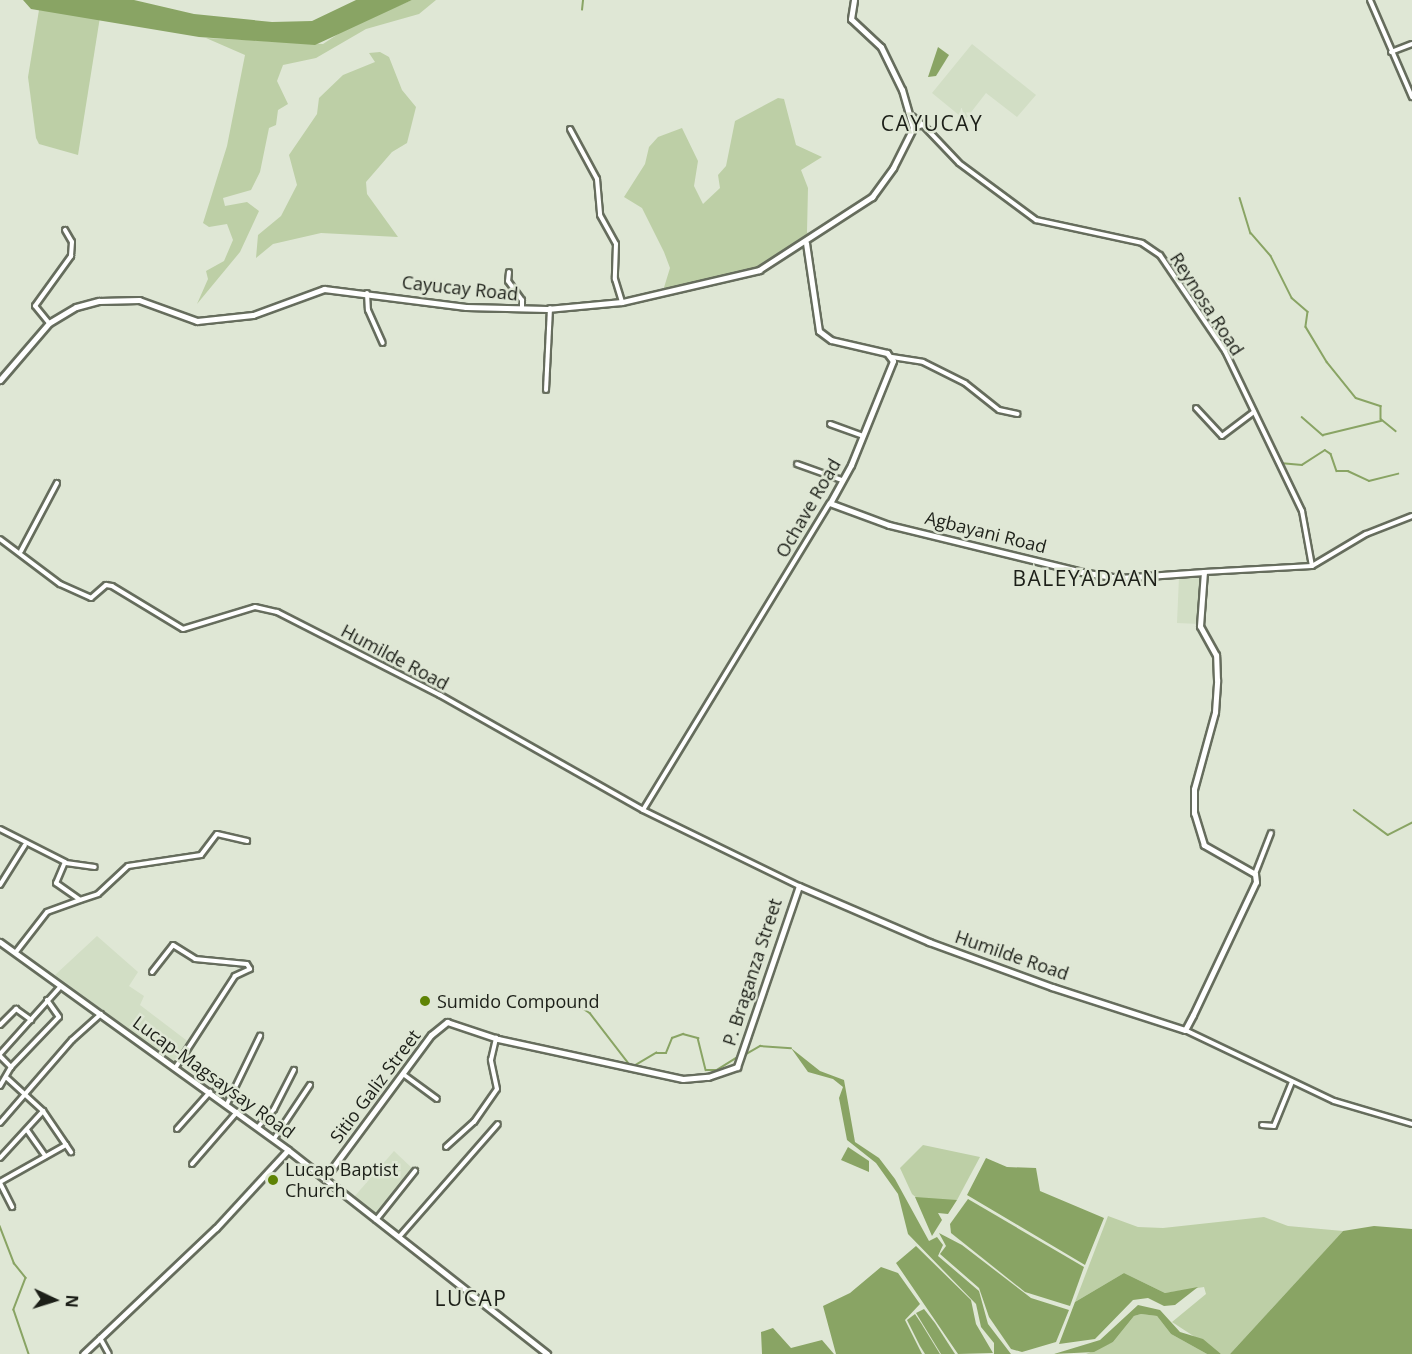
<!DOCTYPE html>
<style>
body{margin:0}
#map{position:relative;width:1412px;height:1354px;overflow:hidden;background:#dfe7d5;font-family:"Open Sans",sans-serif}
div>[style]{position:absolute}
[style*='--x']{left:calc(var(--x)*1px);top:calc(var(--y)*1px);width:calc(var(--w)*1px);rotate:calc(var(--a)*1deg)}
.built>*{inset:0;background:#d2dec5}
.green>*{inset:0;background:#bdcfa6}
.water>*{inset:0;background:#89a464}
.stream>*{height:1.5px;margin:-0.75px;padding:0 0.75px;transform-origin:0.75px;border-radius:0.75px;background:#89a464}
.roads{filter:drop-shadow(2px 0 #666d5d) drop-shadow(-2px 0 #666d5d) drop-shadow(0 2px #666d5d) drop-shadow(0 -2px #666d5d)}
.minor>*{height:4px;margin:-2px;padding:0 2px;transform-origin:2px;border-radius:2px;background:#fff}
.tertiary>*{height:5px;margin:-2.5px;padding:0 2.5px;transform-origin:2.5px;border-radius:2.5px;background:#fff}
.dots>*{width:16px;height:16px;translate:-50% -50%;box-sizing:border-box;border:3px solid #dfe7d5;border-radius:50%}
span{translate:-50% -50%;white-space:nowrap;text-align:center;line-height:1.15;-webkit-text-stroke:5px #dfe7d5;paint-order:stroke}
.street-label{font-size:18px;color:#1c1f18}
.poi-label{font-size:18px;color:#1c1f18}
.left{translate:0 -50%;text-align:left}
.quarter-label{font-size:21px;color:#1c1f18;letter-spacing:1.5px}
.north{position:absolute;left:24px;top:1270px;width:60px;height:60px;-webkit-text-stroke:4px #dfe7d5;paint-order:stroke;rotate:94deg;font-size:16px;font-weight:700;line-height:24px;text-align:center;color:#1c1f18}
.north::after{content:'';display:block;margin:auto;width:21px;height:27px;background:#1c1f18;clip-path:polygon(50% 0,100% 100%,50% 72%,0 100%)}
</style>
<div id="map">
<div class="built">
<i style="clip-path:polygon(972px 44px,1036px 95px,1017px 117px,986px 93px,965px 120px,932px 93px)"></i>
<i style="clip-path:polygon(1205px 575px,1199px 624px,1177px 623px,1179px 577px)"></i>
<i style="clip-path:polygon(97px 936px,138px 972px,129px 986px,144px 996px,140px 1005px,190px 1043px,177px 1064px,55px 975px)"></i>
<i style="clip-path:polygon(394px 1151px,414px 1170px,378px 1217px,354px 1197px)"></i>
</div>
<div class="green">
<i style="clip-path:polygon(412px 0,436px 0,419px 14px,366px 29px,316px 58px,283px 65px,277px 81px,288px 104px,278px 110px,276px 125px,269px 128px,260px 172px,251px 190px,223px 198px,225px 206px,247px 202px,259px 211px,240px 252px,197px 304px,208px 279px,206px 271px,224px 261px,233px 240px,227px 224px,209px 227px,203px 223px,227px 146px,245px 55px,206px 38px,323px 44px,350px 26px)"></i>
<i style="clip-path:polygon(39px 10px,100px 17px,78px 155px,39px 144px,36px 138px,28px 77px)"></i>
<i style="clip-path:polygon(380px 52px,389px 57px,402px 90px,416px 107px,407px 143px,392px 152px,366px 182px,367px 194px,398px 237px,321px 233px,273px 244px,256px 258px,258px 235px,281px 216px,297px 185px,289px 155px,317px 114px,319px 98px,343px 75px,375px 62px,369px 53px)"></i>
<i style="clip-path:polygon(778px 98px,784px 99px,796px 145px,822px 157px,801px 170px,808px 188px,807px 232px,811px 241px,756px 274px,662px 294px,670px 268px,664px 252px,642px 208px,624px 197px,645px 164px,649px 147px,658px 137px,682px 128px,698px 161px,694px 186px,703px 204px,720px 188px,718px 175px,726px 166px,735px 121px)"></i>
<i style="clip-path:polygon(923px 1145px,980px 1157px,957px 1200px,919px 1200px,912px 1194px,900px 1168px)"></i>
<i style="clip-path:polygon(1108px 1216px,1138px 1227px,1163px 1228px,1264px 1217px,1288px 1226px,1343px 1231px,1230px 1354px,1221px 1354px,1172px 1322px,1206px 1294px,1204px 1287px,1165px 1293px,1124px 1273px,1075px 1302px)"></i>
<i style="clip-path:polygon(1141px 1314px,1157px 1316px,1171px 1334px,1207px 1354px,1086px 1354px,1113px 1342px,1134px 1316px)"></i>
</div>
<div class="water">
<i style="clip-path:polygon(23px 0,134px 0,194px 14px,272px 22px,312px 21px,356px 0,412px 0,315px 45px,199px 37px,31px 9px)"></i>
<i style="clip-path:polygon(938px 47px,949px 55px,936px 76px,928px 77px)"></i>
<i style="clip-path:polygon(791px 1048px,820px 1071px,844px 1080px,855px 1142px,879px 1158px,895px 1179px,929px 1241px,937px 1237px,943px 1245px,938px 1256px,979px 1291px,988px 1324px,1011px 1354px,994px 1354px,994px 1343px,981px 1327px,976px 1304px,908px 1234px,898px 1194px,876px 1163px,847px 1140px,839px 1098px,843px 1087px,833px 1079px,808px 1072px)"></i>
<i style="clip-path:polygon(848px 1147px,869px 1161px,869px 1172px,841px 1160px)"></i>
<i style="clip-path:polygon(986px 1158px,1007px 1167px,1036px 1168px,1040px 1191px,1104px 1218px,1085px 1265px,967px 1195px)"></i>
<i style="clip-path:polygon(915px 1197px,957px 1200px,948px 1214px,938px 1213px,942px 1220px,932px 1236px)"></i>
<i style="clip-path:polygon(968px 1199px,1084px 1267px,1070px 1306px,1025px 1292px,951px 1233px,950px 1224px)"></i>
<i style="clip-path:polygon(1374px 1226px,1412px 1229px,1412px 1354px,1230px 1354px,1343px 1231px)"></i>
<i style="clip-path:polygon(939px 1233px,962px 1245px,1031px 1298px,1069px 1310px,1056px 1342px,1022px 1352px,1011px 1349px,989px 1317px,979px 1288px,940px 1254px,946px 1246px)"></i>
<i style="clip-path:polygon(916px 1246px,971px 1300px,976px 1324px,993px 1353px,958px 1354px,896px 1263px)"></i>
<i style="clip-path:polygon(881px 1267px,898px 1273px,920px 1304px,905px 1320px,922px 1354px,836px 1354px,823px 1306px,850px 1293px)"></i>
<i style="clip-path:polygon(1124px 1273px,1165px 1293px,1198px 1287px,1175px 1305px,1164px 1306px,1148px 1298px,1133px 1300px,1095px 1339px,1059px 1344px,1075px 1302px)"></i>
<i style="clip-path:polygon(1138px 1305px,1160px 1310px,1180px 1332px,1203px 1339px,1221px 1354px,1207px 1354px,1171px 1334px,1157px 1316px,1141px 1314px,1134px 1316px,1113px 1342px,1094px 1352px,1054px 1354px,1100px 1340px)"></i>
<i style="clip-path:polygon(924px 1309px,935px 1323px,955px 1354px,941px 1354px,916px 1313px)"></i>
<i style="clip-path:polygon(915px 1314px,921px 1323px,940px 1354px,925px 1354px,920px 1346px,907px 1320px)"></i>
<i style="clip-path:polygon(773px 1328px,791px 1348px,822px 1340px,834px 1354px,762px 1354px,761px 1332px)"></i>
</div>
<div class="stream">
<i style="--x:582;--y:10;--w:10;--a:-84"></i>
<i style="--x:1240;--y:198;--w:37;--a:73"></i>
<i style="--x:1251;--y:233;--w:30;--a:49"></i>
<i style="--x:1271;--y:256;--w:47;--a:63.4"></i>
<i style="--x:1292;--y:298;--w:21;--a:41"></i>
<i style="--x:1308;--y:312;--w:15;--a:98"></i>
<i style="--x:1306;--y:327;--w:41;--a:59"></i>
<i style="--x:1327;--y:362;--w:46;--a:51.1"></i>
<i style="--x:1356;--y:398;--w:26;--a:18"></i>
<i style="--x:1381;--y:406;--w:13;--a:90"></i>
<i style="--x:1381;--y:419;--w:19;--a:39"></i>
<i style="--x:1302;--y:417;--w:28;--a:41"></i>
<i style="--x:1323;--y:435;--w:60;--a:-13.6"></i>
<i style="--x:1280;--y:463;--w:22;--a:5"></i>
<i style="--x:1302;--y:465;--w:27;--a:-33"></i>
<i style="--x:1325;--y:450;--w:7;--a:34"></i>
<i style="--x:1331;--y:454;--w:18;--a:71"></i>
<i style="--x:1337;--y:471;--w:11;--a:0"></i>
<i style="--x:1348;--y:471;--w:23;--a:25"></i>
<i style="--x:1369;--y:481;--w:30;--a:-14"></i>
<i style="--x:1354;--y:810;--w:42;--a:36.3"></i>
<i style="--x:1388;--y:835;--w:27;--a:-27"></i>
<i style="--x:576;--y:1004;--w:17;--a:33"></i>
<i style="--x:590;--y:1013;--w:66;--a:52.4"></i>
<i style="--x:743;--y:1056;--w:20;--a:-30"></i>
<i style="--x:760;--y:1046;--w:31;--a:4"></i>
<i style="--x:634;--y:1066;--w:26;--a:-31"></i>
<i style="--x:656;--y:1053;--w:10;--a:0"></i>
<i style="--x:666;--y:1053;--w:16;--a:-68"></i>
<i style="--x:672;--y:1038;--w:12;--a:-20"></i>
<i style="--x:683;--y:1034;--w:16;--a:15"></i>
<i style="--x:698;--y:1038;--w:33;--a:76"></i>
<i style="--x:706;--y:1070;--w:11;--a:0"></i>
<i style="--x:717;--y:1070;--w:25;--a:-32"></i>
<i style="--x:0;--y:1226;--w:40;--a:69"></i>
<i style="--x:14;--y:1263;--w:19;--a:51"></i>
<i style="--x:26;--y:1278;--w:34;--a:111"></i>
<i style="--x:14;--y:1310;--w:46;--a:71.2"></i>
</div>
<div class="roads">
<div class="minor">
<i style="--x:1370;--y:0;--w:106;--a:66.6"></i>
<i style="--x:1391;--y:52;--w:22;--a:-21"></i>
<i style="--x:912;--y:116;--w:14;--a:39"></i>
<i style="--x:913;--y:128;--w:10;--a:-17"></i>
<i style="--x:923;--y:125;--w:52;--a:46.5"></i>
<i style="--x:959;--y:163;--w:96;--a:36.5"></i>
<i style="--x:1036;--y:220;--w:108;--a:12.2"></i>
<i style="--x:1142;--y:243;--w:22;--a:34"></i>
<i style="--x:1160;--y:255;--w:116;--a:55.9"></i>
<i style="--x:1225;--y:351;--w:178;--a:64.3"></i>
<i style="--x:1302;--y:511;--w:56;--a:79.7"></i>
<i style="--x:570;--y:129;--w:57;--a:61.6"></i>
<i style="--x:597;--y:179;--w:36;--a:85"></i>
<i style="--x:600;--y:215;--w:33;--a:61"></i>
<i style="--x:616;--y:244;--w:35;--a:92"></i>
<i style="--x:615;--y:279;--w:24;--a:73"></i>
<i style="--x:509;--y:272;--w:9;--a:96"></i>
<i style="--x:508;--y:281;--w:24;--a:54"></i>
<i style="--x:522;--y:300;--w:9;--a:90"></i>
<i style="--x:367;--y:293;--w:17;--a:87"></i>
<i style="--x:368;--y:310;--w:36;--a:66"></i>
<i style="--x:49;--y:323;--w:22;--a:-129"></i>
<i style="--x:35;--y:306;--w:62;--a:-54.2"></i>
<i style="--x:71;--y:256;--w:14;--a:-86"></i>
<i style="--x:72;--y:242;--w:14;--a:-120"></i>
<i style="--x:892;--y:357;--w:31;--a:9"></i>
<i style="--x:923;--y:362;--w:47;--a:26.6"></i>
<i style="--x:965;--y:383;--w:43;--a:38.5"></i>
<i style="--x:999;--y:410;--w:19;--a:12"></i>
<i style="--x:546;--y:390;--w:82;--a:-87.2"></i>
<i style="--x:1196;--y:408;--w:38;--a:47"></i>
<i style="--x:1222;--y:436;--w:40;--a:-37"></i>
<i style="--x:830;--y:424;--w:35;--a:20"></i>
<i style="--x:797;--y:464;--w:48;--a:19.6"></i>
<i style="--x:0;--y:539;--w:75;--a:36.9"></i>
<i style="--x:60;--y:584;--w:34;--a:24"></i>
<i style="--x:91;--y:598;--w:20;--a:-41"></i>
<i style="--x:106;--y:585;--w:6;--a:9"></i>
<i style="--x:112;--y:586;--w:83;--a:31.2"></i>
<i style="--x:183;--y:629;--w:75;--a:-17"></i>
<i style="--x:255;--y:607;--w:23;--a:13"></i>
<i style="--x:277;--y:612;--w:183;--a:27"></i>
<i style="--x:440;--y:695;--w:233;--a:29.5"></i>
<i style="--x:643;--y:810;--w:174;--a:26"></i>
<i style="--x:21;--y:551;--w:77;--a:-62.1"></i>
<i style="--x:1204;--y:572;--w:108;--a:-3.2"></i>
<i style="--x:1312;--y:566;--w:63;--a:-30.7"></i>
<i style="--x:1366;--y:534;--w:49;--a:-21.4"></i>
<i style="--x:643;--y:810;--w:359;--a:-58.7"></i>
<i style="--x:0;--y:829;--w:73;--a:26.9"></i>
<i style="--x:65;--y:862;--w:23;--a:113"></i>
<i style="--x:56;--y:883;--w:29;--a:35"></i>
<i style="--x:80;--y:900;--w:35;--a:160"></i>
<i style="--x:47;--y:912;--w:51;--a:127.8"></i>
<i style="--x:66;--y:863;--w:29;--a:8"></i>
<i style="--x:1255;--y:874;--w:44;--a:-68.7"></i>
<i style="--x:0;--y:885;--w:47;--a:-58"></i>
<i style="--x:80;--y:900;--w:19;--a:-18"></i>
<i style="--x:98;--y:894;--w:41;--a:-43"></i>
<i style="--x:128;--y:866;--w:74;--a:-8.6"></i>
<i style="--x:201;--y:855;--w:26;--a:-53"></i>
<i style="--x:217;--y:834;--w:31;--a:13"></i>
<i style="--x:152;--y:972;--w:34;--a:-52"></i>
<i style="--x:173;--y:945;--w:26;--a:32"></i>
<i style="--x:195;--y:959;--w:52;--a:5.5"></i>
<i style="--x:247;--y:964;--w:6;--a:59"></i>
<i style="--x:250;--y:969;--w:17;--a:155"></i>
<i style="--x:235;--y:976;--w:108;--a:123"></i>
<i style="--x:0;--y:1025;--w:23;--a:-45"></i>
<i style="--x:16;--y:1009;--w:19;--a:36"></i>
<i style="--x:1185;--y:1030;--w:165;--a:25.5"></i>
<i style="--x:1334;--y:1101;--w:81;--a:16.4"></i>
<i style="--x:0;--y:1054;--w:91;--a:-48.1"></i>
<i style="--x:0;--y:1056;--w:16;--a:45"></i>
<i style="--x:403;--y:1074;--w:42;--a:36.3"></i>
<i style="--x:7;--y:1078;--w:49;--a:42.5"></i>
<i style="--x:43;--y:1111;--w:50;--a:55.7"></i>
<i style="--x:0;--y:1086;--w:22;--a:-60"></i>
<i style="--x:11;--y:1067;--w:69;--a:-46.2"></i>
<i style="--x:59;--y:1017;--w:21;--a:-125"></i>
<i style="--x:227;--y:1104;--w:76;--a:-64.1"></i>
<i style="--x:0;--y:1123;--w:110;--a:-49.1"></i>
<i style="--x:72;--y:1040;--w:39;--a:-42"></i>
<i style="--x:1262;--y:1125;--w:12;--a:5"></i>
<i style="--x:1274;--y:1126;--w:48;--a:-67.8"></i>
<i style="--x:258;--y:1127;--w:24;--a:-48"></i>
<i style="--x:274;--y:1109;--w:44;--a:-62.9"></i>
<i style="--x:177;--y:1129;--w:50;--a:-48.3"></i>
<i style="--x:27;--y:1130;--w:32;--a:55"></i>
<i style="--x:274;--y:1139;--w:65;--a:-56.3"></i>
<i style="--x:446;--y:1147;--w:38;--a:-42"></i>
<i style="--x:474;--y:1122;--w:40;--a:-55.1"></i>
<i style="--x:497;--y:1089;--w:30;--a:-102"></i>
<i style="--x:491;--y:1060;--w:23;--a:-77"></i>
<i style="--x:0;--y:1158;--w:64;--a:-47.5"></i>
<i style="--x:192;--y:1164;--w:69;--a:-49.1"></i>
<i style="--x:0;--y:1182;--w:76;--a:-29.3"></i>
<i style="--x:0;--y:1183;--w:27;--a:63"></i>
<i style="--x:376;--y:1220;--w:63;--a:-51.5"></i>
<i style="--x:399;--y:1237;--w:150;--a:-48.8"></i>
<i style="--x:100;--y:1338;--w:18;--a:61"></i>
</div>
<div class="tertiary">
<i style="--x:0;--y:380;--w:75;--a:-49.3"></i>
<i style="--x:49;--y:323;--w:31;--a:-31"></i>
<i style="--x:76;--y:307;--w:24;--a:-15"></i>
<i style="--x:99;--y:301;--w:40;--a:-1.4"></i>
<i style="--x:139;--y:300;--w:62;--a:19.9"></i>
<i style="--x:197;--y:321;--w:56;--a:-6.1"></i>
<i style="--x:253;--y:315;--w:76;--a:-20.1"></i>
<i style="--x:324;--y:289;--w:143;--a:7.2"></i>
<i style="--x:466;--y:307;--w:81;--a:1.4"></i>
<i style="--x:547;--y:309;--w:75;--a:-5.3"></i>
<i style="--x:622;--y:302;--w:141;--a:-13.1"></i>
<i style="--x:759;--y:270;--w:135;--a:-32.9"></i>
<i style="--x:872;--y:197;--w:36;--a:-54"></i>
<i style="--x:893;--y:168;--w:45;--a:-63.4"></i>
<i style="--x:913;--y:128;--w:40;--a:-106"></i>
<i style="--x:902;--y:90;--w:48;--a:-116"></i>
<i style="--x:881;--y:47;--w:41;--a:-137"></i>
<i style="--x:851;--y:19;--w:19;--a:-81"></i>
<i style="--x:0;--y:942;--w:355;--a:35.8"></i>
<i style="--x:288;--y:1150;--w:330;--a:38.2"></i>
<i style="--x:325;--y:1178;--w:178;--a:-53.5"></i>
<i style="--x:431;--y:1035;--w:21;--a:-39"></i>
<i style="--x:447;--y:1022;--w:54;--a:18.4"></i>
<i style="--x:498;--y:1039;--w:189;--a:12.2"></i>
<i style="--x:683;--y:1079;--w:25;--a:-5"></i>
<i style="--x:708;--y:1077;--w:31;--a:-19"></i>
<i style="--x:737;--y:1067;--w:191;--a:-71.1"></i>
<i style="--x:799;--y:886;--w:142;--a:23.3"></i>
<i style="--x:929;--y:942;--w:131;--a:20.1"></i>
<i style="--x:1052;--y:987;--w:140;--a:17.9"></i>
<i style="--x:1185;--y:1030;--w:17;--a:-62"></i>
<i style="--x:1193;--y:1015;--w:147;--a:-64.7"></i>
<i style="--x:1256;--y:882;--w:8;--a:-97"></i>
<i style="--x:1255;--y:874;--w:59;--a:-150.4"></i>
<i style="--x:1204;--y:845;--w:34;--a:-107"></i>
<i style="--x:1194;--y:813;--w:24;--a:-90"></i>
<i style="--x:1194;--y:789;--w:80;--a:-74.7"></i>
<i style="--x:1215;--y:712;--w:32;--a:-86"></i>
<i style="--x:1217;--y:680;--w:25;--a:-92"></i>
<i style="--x:1216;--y:655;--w:33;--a:-119"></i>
<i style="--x:1200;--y:626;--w:54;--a:-85.8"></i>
<i style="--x:1204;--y:572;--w:85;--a:176"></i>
<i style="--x:1119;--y:578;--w:37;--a:-171"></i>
<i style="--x:1082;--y:572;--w:199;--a:-166.3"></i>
<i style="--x:889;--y:525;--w:63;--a:-159.6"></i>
<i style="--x:830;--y:503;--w:43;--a:-61.1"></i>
<i style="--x:851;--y:465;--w:112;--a:-68"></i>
<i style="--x:893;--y:361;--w:10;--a:-127"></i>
<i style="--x:887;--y:353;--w:57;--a:-166.9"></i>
<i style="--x:831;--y:340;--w:15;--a:-143"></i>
<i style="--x:819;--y:331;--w:89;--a:-98.4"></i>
<i style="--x:83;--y:1354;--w:183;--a:-43.5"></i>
<i style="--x:216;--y:1228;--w:106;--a:-47.3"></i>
</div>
</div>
<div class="dots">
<i style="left:425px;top:1001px;background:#5e8304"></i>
<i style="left:273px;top:1180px;background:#5e8304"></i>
</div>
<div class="street-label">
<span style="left:460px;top:288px;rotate:6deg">Cayucay Road</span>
<span style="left:1207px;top:304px;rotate:57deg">Reynosa Road</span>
<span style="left:808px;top:508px;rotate:-60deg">Ochave Road</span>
<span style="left:986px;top:532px;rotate:14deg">Agbayani Road</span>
<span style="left:395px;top:657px;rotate:28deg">Humilde Road</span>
<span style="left:1012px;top:955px;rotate:19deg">Humilde Road</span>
<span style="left:752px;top:972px;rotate:-72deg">P. Braganza Street</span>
<span style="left:214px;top:1077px;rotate:36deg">Lucap-Magsaysay Road</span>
<span style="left:375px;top:1086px;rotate:-53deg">Sitio Galiz Street</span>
</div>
<div class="poi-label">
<span class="left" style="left:437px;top:1001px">Sumido Compound</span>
<span class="left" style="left:285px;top:1180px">Lucap Baptist<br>Church</span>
</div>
<div class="quarter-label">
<span style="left:932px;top:123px">CAYUCAY</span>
<span style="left:1086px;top:578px">BALEYADAAN</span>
<span style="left:471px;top:1298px">LUCAP</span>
</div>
<div class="north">N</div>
</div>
